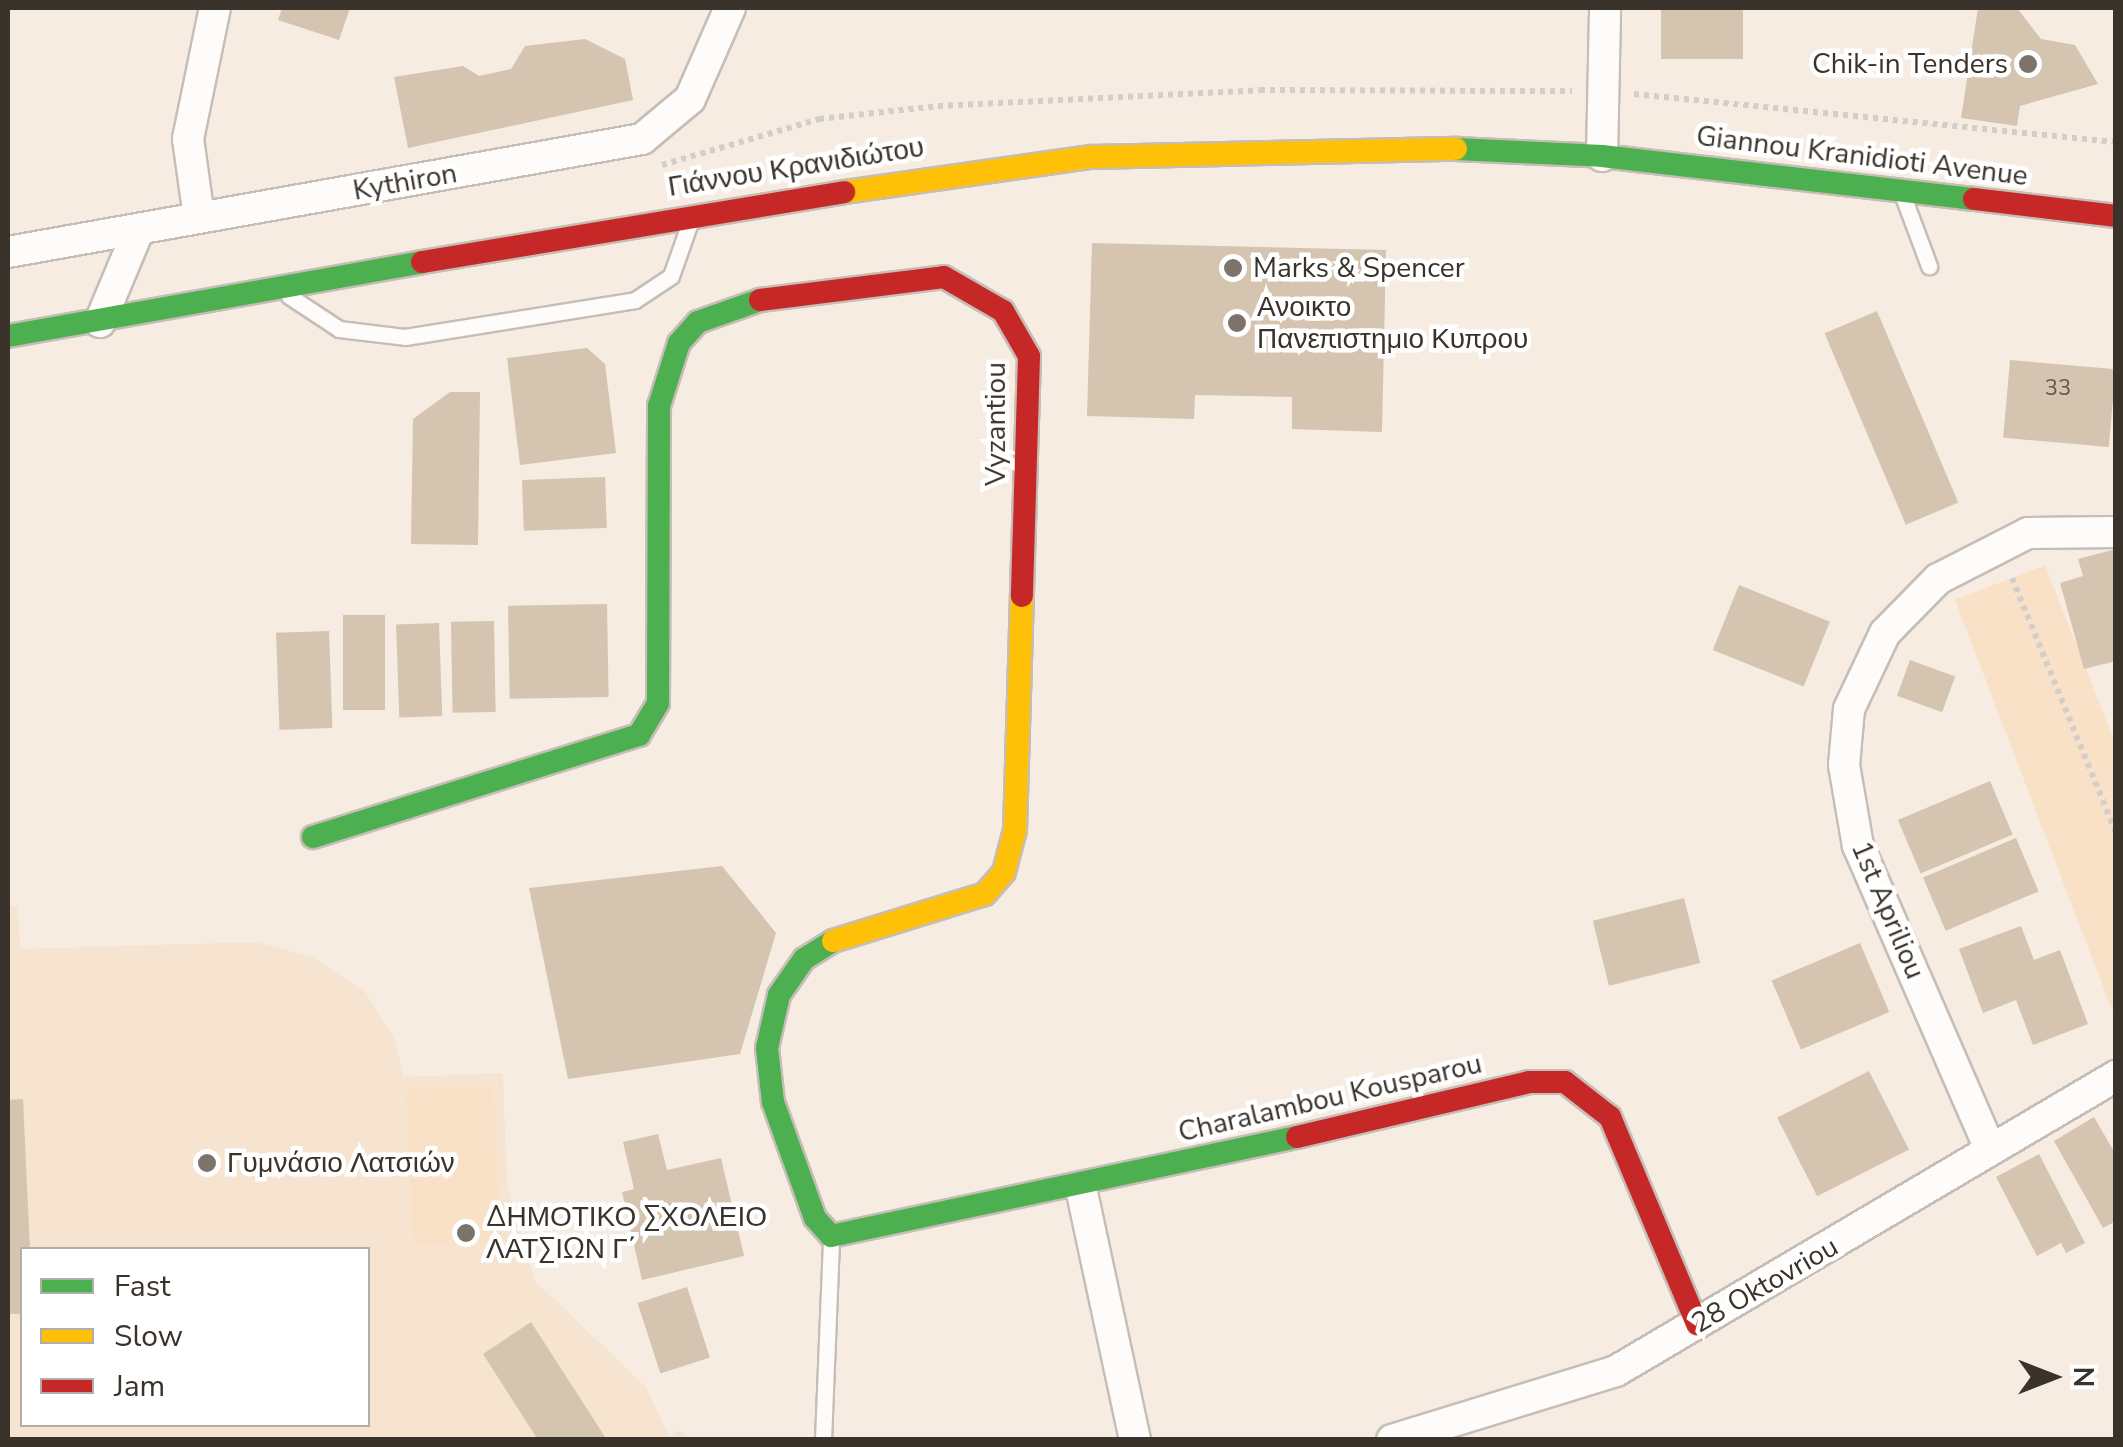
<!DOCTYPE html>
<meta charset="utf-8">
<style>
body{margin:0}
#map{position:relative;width:2123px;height:1447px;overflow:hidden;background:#f6ece1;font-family:"Nunito Sans",sans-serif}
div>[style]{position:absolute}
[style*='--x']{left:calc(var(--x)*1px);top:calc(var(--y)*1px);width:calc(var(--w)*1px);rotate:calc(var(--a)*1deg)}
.built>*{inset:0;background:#f6e4d1}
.green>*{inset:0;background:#f9e1c7;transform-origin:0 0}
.building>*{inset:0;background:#d5c4b0;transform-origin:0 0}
.path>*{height:6px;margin-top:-3px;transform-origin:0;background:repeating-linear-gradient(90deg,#d2cec9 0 5px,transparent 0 10px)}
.roads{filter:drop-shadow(2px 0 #c6beb6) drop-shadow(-2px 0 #c6beb6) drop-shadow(0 2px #c6beb6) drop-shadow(0 -2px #c6beb6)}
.lane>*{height:15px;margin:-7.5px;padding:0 7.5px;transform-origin:7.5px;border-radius:7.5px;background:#fefcfa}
.street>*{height:30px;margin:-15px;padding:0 15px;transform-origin:15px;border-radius:15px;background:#fefcfa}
.fast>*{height:22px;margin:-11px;padding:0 11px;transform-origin:11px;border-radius:11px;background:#4caf50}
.slow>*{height:22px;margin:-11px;padding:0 11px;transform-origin:11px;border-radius:11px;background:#ffc107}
.jam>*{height:22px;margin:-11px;padding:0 11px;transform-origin:11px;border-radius:11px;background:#c62828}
.dots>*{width:28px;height:28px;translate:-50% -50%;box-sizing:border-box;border:5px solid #fff;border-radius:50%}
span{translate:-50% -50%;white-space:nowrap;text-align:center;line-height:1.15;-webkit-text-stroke:9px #fff;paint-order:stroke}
.number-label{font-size:22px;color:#61574c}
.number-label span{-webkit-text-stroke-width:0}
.poi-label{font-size:28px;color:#3a332b}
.right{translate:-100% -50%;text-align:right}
.left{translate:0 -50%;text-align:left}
.street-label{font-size:28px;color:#3a332b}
.frame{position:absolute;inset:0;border:10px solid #3a332b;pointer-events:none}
.legend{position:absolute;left:20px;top:1247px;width:350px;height:180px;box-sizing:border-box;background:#fff;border:2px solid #b0adaa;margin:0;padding:12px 18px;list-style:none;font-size:30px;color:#3a332b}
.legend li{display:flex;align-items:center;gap:20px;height:50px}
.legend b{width:50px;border:2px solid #b0adaa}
.north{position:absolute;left:2003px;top:1327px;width:100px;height:100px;-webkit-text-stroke:8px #fff;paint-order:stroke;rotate:90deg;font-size:28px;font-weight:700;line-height:40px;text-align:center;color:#3a332b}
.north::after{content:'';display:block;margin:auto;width:35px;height:45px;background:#3a332b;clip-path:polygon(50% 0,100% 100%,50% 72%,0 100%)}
</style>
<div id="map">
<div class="built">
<i style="clip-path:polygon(evenodd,8px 904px,17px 908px,21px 949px,256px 942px,312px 957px,366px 993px,396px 1042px,403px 1077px,503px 1073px,507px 1185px,535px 1281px,646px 1387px,669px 1437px,679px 1430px,689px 1439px,8px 1439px,8px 904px,22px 1250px,368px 1250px,368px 1424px,22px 1424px,22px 1250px)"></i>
</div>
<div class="green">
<i style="clip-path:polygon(2045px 565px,2115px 743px,2114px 1015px,1955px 600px)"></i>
<i style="left:493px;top:1085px;width:156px;height:88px;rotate:87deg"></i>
</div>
<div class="building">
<i style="clip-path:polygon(282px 8px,350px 8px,339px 40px,278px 20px)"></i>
<i style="left:1661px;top:8px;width:82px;height:51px"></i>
<i style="clip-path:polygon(1978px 8px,2017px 8px,2041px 39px,2075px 45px,2098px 84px,2020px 106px,2017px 126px,1961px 118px)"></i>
<i style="clip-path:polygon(585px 39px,625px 59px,633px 100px,408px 148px,394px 77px,463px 66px,479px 76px,511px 69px,525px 46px)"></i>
<i style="clip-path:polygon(1092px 243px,1386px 250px,1382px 432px,1292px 429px,1292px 397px,1195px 395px,1194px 419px,1087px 416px)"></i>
<i style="left:1877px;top:311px;width:208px;height:57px;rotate:67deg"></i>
<i style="clip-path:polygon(587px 348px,605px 364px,616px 453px,520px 465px,507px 358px)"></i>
<i style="left:2010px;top:360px;width:106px;height:78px;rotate:5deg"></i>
<i style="clip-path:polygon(450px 392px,480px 392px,478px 545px,411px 544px,413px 419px)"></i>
<i style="left:605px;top:477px;width:51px;height:83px;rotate:88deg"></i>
<i style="clip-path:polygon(2116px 549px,2116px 661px,2084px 669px,2060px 583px,2083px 576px,2078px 559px)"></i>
<i style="left:1739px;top:585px;width:98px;height:70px;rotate:22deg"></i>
<i style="left:607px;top:604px;width:93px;height:99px;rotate:89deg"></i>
<i style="left:343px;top:615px;width:42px;height:95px"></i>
<i style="left:494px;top:621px;width:91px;height:43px;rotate:89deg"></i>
<i style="left:439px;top:623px;width:93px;height:43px;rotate:88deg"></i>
<i style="left:329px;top:631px;width:97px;height:53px;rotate:88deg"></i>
<i style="left:1910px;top:660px;width:48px;height:38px;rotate:20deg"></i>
<i style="left:1990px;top:781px;width:58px;height:100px;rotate:67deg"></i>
<i style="left:2016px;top:838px;width:58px;height:101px;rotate:67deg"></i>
<i style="clip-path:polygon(722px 866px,776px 933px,740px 1054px,568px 1079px,529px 888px)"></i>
<i style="left:1684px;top:898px;width:67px;height:94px;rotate:76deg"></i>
<i style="clip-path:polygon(2021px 926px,2034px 960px,2060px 950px,2088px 1024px,2033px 1045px,2016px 1000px,1983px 1013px,1959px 949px)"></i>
<i style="left:1860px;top:943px;width:75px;height:96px;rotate:67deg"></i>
<i style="left:1869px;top:1071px;width:88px;height:103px;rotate:63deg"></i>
<i style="clip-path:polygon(23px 1099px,30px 1250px,22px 1250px,22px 1314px,8px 1314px,8px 1100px)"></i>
<i style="clip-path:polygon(2094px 1117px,2116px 1155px,2116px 1221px,2103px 1228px,2054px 1141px)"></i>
<i style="clip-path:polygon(658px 1134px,667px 1170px,721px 1158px,744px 1256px,642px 1280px,622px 1192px,634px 1189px,623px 1142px)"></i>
<i style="clip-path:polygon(2039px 1154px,2085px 1243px,2066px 1253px,2061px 1243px,2037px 1256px,1996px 1177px)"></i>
<i style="left:687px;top:1287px;width:74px;height:52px;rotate:72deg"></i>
<i style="clip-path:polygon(531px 1322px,607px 1440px,538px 1440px,483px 1354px)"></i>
</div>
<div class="path">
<i style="--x:1634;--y:94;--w:484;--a:5.7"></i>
<i style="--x:662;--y:165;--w:164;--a:-16.3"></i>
<i style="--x:819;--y:119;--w:120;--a:-6.2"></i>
<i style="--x:938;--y:106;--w:322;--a:-2.8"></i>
<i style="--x:1260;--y:90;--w:312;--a:0.2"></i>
<i style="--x:2012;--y:578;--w:275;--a:67.8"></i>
</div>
<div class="roads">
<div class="lane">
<i style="--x:1904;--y:199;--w:72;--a:69.5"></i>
<i style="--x:289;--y:296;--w:60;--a:33.4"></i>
<i style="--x:339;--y:329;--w:66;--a:6.9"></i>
<i style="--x:405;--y:337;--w:233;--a:-9.1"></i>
<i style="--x:635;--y:300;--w:43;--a:-33.7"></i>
<i style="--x:671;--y:276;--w:57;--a:-70.6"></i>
<i style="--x:823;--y:1440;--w:200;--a:-87.7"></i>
</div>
<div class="street">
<i style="--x:1602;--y:156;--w:148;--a:-88.8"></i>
<i style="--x:199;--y:217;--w:79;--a:-98"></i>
<i style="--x:188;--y:139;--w:134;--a:-78.4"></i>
<i style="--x:8;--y:252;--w:644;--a:-10.11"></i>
<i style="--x:642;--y:139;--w:62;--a:-39.8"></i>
<i style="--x:690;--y:99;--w:99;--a:-66.3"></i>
<i style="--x:100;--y:322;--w:99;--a:-67.3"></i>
<i style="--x:1990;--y:1149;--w:331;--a:-113.5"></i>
<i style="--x:1858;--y:846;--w:82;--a:-99.8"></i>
<i style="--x:1844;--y:765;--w:56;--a:-84.9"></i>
<i style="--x:1849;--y:709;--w:84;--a:-64.7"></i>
<i style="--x:1885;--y:633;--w:76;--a:-45.5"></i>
<i style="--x:1938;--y:579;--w:101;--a:-27.1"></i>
<i style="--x:2028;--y:533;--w:88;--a:-0.7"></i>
<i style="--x:1081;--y:1188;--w:258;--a:77.9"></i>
<i style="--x:1392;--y:1440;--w:234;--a:-17.1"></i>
<i style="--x:1616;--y:1371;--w:581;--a:-30.54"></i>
</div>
<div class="fast">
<i style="--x:1456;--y:149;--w:146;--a:2.7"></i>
<i style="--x:1602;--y:156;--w:374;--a:6.6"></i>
<i style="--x:8;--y:336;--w:421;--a:-10.1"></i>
<i style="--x:313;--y:837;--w:342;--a:-17.4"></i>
<i style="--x:639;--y:735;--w:37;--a:-59"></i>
<i style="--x:658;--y:703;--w:297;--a:-89.8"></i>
<i style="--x:659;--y:406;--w:66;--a:-72.4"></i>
<i style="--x:679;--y:343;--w:28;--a:-48"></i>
<i style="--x:698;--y:322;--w:66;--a:-19.5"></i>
<i style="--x:833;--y:941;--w:34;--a:148"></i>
<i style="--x:804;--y:959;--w:44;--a:124.8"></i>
<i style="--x:779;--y:995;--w:54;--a:102.8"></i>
<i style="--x:767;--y:1048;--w:54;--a:83.7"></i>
<i style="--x:773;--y:1102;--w:123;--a:70.1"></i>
<i style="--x:815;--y:1218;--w:24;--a:48"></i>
<i style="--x:831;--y:1236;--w:476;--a:-12"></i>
</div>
<div class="slow">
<i style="--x:844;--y:192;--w:249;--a:-8.1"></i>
<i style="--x:1091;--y:157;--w:365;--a:-1.3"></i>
<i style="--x:833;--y:941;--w:159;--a:-17.2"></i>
<i style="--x:985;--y:894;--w:29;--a:-49"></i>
<i style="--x:1004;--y:872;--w:43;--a:-75.3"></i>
<i style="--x:1015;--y:830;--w:234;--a:-88.3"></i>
</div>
<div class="jam">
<i style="--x:1974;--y:199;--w:143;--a:6.8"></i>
<i style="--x:422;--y:262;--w:428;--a:-9.4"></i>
<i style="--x:760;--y:300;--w:185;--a:-7.1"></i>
<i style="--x:944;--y:277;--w:68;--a:30"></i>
<i style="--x:1003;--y:311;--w:52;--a:60"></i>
<i style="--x:1029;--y:356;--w:240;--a:91.7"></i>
<i style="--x:1297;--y:1137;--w:238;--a:-13.3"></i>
<i style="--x:1529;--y:1082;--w:36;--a:0"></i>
<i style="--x:1565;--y:1082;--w:57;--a:37.9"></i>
<i style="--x:1610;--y:1117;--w:225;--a:67.2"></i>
</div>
</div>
<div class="dots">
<i style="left:2028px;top:64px;background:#7c746b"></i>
<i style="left:1233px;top:268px;background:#7c746b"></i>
<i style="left:1237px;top:323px;background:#7c746b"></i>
<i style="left:207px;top:1163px;background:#7c746b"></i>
<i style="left:466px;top:1233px;background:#7c746b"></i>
</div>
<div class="number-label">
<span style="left:2058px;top:389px">33</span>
</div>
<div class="poi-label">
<span class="right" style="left:2008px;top:64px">Chik-in Tenders</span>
<span class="left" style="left:1253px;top:268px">Marks &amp; Spencer</span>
<span class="left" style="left:1257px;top:323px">Ανοικτο<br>Πανεπιστημιο Κυπρου</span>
<span class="left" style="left:227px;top:1163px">Γυμνάσιο Λατσιών</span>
<span class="left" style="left:486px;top:1233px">ΔΗΜΟΤΙΚΟ ΣΧΟΛΕΙΟ<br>ΛΑΤΣΙΩΝ Γ΄</span>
</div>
<div class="street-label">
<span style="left:1862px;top:156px;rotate:7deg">Giannou Kranidioti Avenue</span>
<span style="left:796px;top:167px;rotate:-9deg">Γιάννου Κρανιδιώτου</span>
<span style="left:405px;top:182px;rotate:-10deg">Kythiron</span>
<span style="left:996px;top:424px;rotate:-90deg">Vyzantiou</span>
<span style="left:1888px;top:910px;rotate:67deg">1st Apriliou</span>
<span style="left:1330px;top:1098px;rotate:-13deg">Charalambou Kousparou</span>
<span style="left:1765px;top:1285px;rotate:-30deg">28 Oktovriou</span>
</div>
<div class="frame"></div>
<ul class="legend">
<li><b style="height:12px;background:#4caf50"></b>Fast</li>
<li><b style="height:12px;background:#ffc107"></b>Slow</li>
<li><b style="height:12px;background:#c62828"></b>Jam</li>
</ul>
<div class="north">N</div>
</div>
